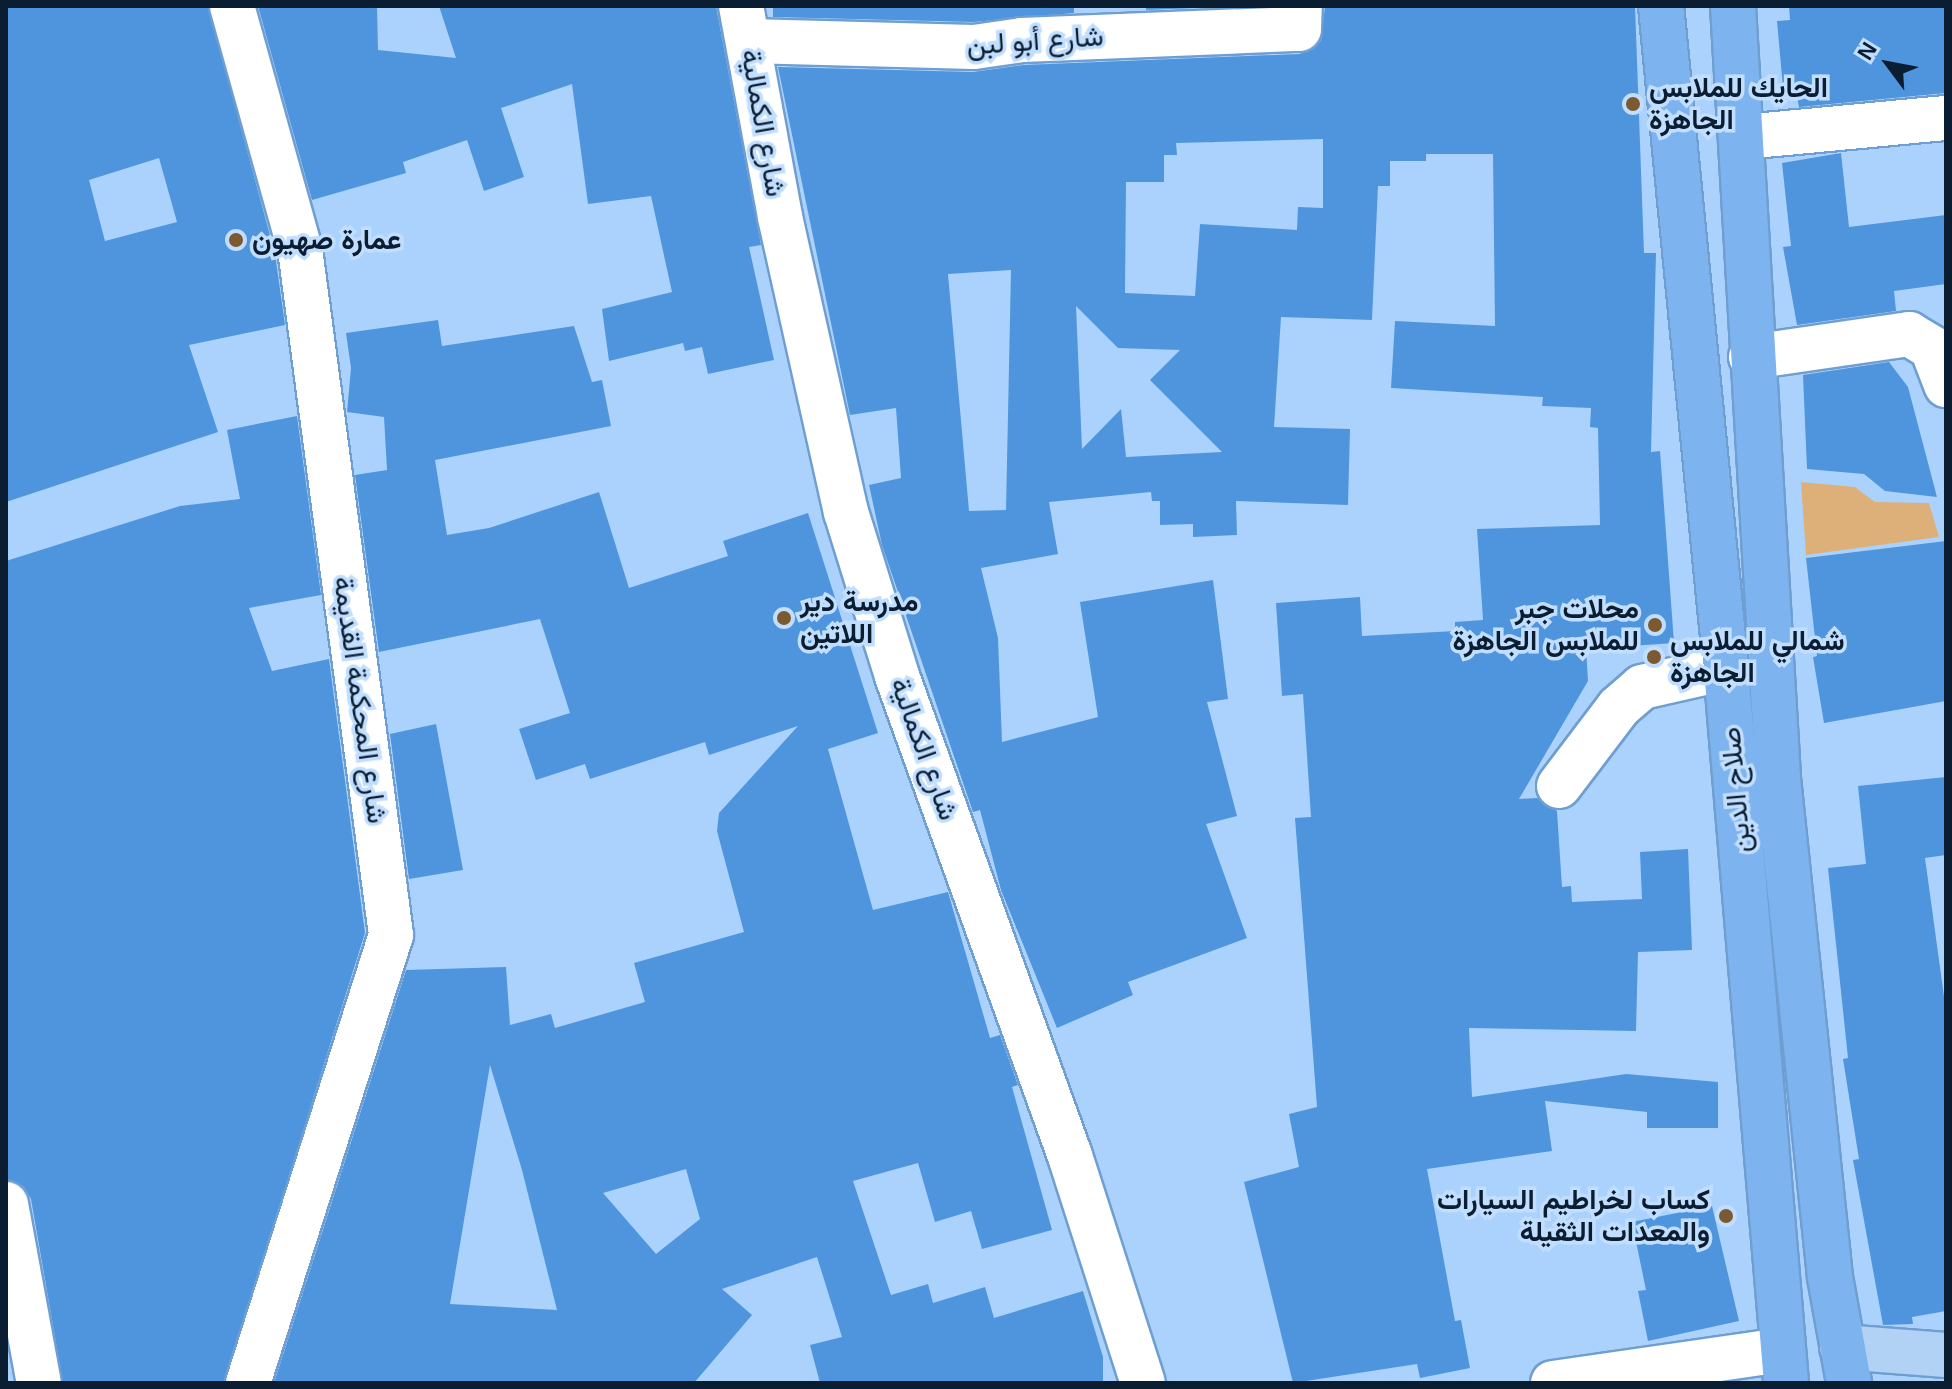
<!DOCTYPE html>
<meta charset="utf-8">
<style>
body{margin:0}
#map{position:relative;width:1952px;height:1389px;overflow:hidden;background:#abd2fd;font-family:Arial,Vazirmatn,sans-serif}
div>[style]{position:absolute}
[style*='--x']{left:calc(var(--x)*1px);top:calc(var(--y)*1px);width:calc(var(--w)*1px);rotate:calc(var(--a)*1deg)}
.green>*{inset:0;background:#ddb079}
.building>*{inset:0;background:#4f95dd}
.roads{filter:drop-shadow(2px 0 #6f9ed1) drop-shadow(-2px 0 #6f9ed1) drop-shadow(0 2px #6f9ed1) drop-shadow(0 -2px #6f9ed1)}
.minor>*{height:44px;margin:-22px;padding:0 22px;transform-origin:22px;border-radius:22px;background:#fff}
.major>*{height:44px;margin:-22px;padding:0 22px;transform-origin:22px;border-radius:22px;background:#b1d1f5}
.highway>*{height:44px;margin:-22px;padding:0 22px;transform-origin:22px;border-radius:22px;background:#7db3ee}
.dots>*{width:22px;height:22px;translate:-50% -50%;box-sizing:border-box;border:4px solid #c1defe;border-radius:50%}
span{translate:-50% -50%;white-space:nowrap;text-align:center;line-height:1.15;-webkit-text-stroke:7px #c1defe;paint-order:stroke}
.street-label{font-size:28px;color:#0a1d31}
.poi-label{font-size:28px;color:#0a1d31;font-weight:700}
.left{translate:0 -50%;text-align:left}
.right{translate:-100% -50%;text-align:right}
.frame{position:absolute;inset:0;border:8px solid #0a1d31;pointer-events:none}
.north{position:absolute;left:1848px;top:24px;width:80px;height:80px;-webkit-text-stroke:6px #c1defe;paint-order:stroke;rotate:302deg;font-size:22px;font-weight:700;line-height:32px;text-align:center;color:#0a1d31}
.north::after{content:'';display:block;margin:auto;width:28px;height:36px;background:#0a1d31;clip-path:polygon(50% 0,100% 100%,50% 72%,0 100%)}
</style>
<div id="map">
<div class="green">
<i style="clip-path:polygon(1801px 482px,1855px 487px,1875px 502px,1929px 503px,1939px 537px,1806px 555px)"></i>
</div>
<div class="building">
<i style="clip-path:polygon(evenodd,6px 6px,208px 6px,275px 254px,285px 325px,189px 345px,218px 432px,6px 502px,6px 6px,159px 158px,177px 222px,105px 241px,89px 180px,159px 158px)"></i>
<i style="clip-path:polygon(258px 6px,377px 6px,378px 50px,456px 58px,439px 6px,716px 6px,761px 245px,749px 247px,774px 360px,708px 374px,702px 347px,685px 351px,683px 343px,609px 361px,602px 309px,672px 292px,651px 196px,588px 204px,572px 84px,501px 108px,524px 177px,484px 191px,467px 140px,403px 162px,406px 173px,312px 200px)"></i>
<i style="clip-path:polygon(773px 6px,1074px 6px,1074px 13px,973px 22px,773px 17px)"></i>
<i style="clip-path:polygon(1146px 6px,1248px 6px,1146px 10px)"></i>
<i style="clip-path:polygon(evenodd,1325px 6px,1635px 6px,1644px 253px,1656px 253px,1651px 452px,1660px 451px,1674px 643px,1586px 649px,1588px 681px,1519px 799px,1537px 798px,1557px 811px,1562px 887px,1571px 886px,1572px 902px,1642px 899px,1640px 852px,1688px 849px,1692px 950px,1638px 952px,1636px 1031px,1469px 1028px,1472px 1097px,1626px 1074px,1718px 1082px,1718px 1128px,1647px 1128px,1647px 1112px,1545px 1101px,1552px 1151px,1427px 1169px,1455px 1321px,1461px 1320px,1470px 1368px,1420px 1378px,1417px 1364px,1293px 1383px,1244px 1182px,1299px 1167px,1289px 1114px,1317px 1107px,1295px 818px,1311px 817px,1303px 694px,1282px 696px,1276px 603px,1360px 597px,1362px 636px,1455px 631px,1455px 622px,1483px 620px,1477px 529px,1600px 525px,1598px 428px,1590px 427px,1591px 408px,1542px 406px,1543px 397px,1391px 388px,1395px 321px,1495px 326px,1493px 154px,1426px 154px,1426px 161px,1390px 161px,1390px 186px,1378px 186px,1372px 320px,1281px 317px,1274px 427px,1350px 429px,1348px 505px,1236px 501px,1237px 535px,1193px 537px,1193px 524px,1160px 525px,1160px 501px,1152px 501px,1151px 492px,1049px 502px,1058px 554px,981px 568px,998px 638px,1002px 742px,1098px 717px,1080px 602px,1213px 580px,1228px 699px,1207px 702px,1237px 816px,1206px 824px,1247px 938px,1128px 982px,1133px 995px,1057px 1028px,1001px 890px,980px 810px,973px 812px,882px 545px,869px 485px,901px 478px,896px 408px,850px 415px,778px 67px,973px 72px,1024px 65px,1300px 54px,1321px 41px,1325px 6px,1323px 139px,1323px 208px,1298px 207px,1297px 230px,1200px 224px,1195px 296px,1125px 293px,1126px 182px,1164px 182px,1164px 155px,1177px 155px,1176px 143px,1323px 139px,1325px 6px,1011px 270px,1006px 510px,969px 511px,948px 274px,1011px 270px,1325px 6px,1076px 306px,1118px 348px,1180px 350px,1150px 380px,1222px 452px,1126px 457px,1121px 409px,1082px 449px,1076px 306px)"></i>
<i style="clip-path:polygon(1789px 6px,1946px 6px,1946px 93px,1799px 107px,1795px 88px,1783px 88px,1777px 21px,1790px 20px)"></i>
<i style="clip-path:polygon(1841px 153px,1849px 227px,1946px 215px,1946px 284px,1894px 291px,1896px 311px,1797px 325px,1783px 247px,1791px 246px,1782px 163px)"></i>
<i style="clip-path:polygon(evenodd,438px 320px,442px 346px,574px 326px,592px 382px,602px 380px,611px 426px,435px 460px,447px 535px,489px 528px,599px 492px,629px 588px,728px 556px,723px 541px,808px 513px,878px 733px,828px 749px,873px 910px,948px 892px,990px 1038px,1000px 1035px,1018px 1085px,1012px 1087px,1052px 1230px,982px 1249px,971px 1211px,935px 1222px,918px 1163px,853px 1181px,891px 1295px,928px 1284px,933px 1303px,985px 1287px,994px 1318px,1083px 1291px,1103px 1357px,1103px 1383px,820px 1383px,810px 1345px,842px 1337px,817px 1257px,722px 1289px,752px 1315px,694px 1383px,274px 1383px,406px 970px,506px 967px,510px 1025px,551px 1014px,555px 1028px,645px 1002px,634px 963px,744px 932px,717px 831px,719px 813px,798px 726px,709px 755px,705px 742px,590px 779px,585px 764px,536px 780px,519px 729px,570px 713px,540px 619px,379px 652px,355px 475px,387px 470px,384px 417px,347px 412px,351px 368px,346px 333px,438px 320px,490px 1065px,522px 1170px,557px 1310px,450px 1304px,490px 1065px,438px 320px,686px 1169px,700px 1219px,656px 1254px,603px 1193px,686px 1169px)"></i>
<i style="clip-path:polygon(1889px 362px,1908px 387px,1937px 497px,1885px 491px,1864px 474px,1807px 469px,1803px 375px)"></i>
<i style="clip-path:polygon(297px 416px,321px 595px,249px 608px,272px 671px,329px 659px,365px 933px,224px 1383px,63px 1383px,31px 1199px,24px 1187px,6px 1180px,6px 561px,180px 506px,240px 499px,227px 430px)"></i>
<i style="clip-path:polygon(1946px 541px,1946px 701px,1824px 723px,1813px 657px,1817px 656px,1806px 558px)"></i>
<i style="clip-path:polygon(436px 724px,463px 870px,409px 879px,390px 734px)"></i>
<i style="clip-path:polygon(1946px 777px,1946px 855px,1925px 858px,1946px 1011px,1946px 1311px,1912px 1317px,1913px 1324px,1883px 1325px,1853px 1160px,1859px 1159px,1843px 1059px,1848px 1058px,1828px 868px,1866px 864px,1858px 786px)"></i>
<i style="clip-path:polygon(1712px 1206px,1739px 1321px,1648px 1341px,1638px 1291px,1646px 1290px,1632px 1222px)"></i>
</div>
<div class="roads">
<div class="minor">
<i style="--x:232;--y:6;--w:252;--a:74.4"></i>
<i style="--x:300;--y:249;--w:692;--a:82.44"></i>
<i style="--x:391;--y:935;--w:470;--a:107.7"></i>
<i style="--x:741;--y:6;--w:215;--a:79.5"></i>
<i style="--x:780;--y:217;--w:302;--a:77.4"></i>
<i style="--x:846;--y:512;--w:172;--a:72.7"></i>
<i style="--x:897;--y:676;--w:510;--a:70.18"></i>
<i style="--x:1070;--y:1156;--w:238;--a:72.2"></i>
<i style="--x:748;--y:41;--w:226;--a:1.5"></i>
<i style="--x:974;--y:47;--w:49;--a:-8.3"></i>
<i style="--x:1022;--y:40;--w:277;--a:-2.3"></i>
<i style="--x:1299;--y:29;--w:23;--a:-88"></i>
<i style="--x:1744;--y:137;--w:203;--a:-5.4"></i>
<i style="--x:1751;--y:357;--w:160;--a:-8.3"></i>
<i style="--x:1909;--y:334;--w:27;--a:31"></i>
<i style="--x:1932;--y:348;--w:40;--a:69"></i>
<i style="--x:1559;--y:786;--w:99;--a:-52.8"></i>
<i style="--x:1619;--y:707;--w:30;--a:-41"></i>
<i style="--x:1642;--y:687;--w:86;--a:-12.7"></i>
<i style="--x:6;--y:1204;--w:182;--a:79.6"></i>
<i style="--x:1553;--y:1383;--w:231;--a:-8.2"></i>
</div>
<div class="major">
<i style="--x:1842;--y:1347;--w:104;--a:4.4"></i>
</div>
<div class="highway">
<i style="--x:1661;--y:6;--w:665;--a:84.39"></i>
<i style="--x:1726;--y:668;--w:718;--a:85.2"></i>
<i style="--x:1733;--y:6;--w:773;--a:86.66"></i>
<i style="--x:1778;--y:778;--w:502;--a:84.05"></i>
<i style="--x:1830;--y:1277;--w:108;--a:79.8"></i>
</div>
</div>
<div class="dots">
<i style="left:1633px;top:104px;background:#7b5a30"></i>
<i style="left:236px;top:240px;background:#7b5a30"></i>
<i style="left:784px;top:618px;background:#7b5a30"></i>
<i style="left:1655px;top:625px;background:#7b5a30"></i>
<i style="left:1654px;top:657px;background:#7b5a30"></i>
<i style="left:1726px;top:1216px;background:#7b5a30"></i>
</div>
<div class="street-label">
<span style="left:1035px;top:41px;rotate:-4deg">شارع أبو لبن</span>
<span style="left:763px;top:123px;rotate:80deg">شارع الكمالية</span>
<span style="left:360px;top:700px;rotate:82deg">شارع المحكمة القديمة</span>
<span style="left:924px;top:749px;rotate:70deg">شارع الكمالية</span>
<span style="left:1736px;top:790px;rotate:-95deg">صلاح الدين</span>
</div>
<div class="poi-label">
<span class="left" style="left:1649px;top:104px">الحايك للملابس<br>الجاهزة</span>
<span class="left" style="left:252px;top:240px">عمارة صهيون</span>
<span class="left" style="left:800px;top:618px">مدرسة دير<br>اللاتين</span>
<span class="right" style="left:1639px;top:625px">محلات جبر<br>للملابس الجاهزة</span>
<span class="left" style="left:1670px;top:657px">شمالي للملابس<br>الجاهزة</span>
<span class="right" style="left:1710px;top:1216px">كساب لخراطيم السيارات<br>والمعدات الثقيلة</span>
</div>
<div class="frame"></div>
<div class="north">N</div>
</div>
